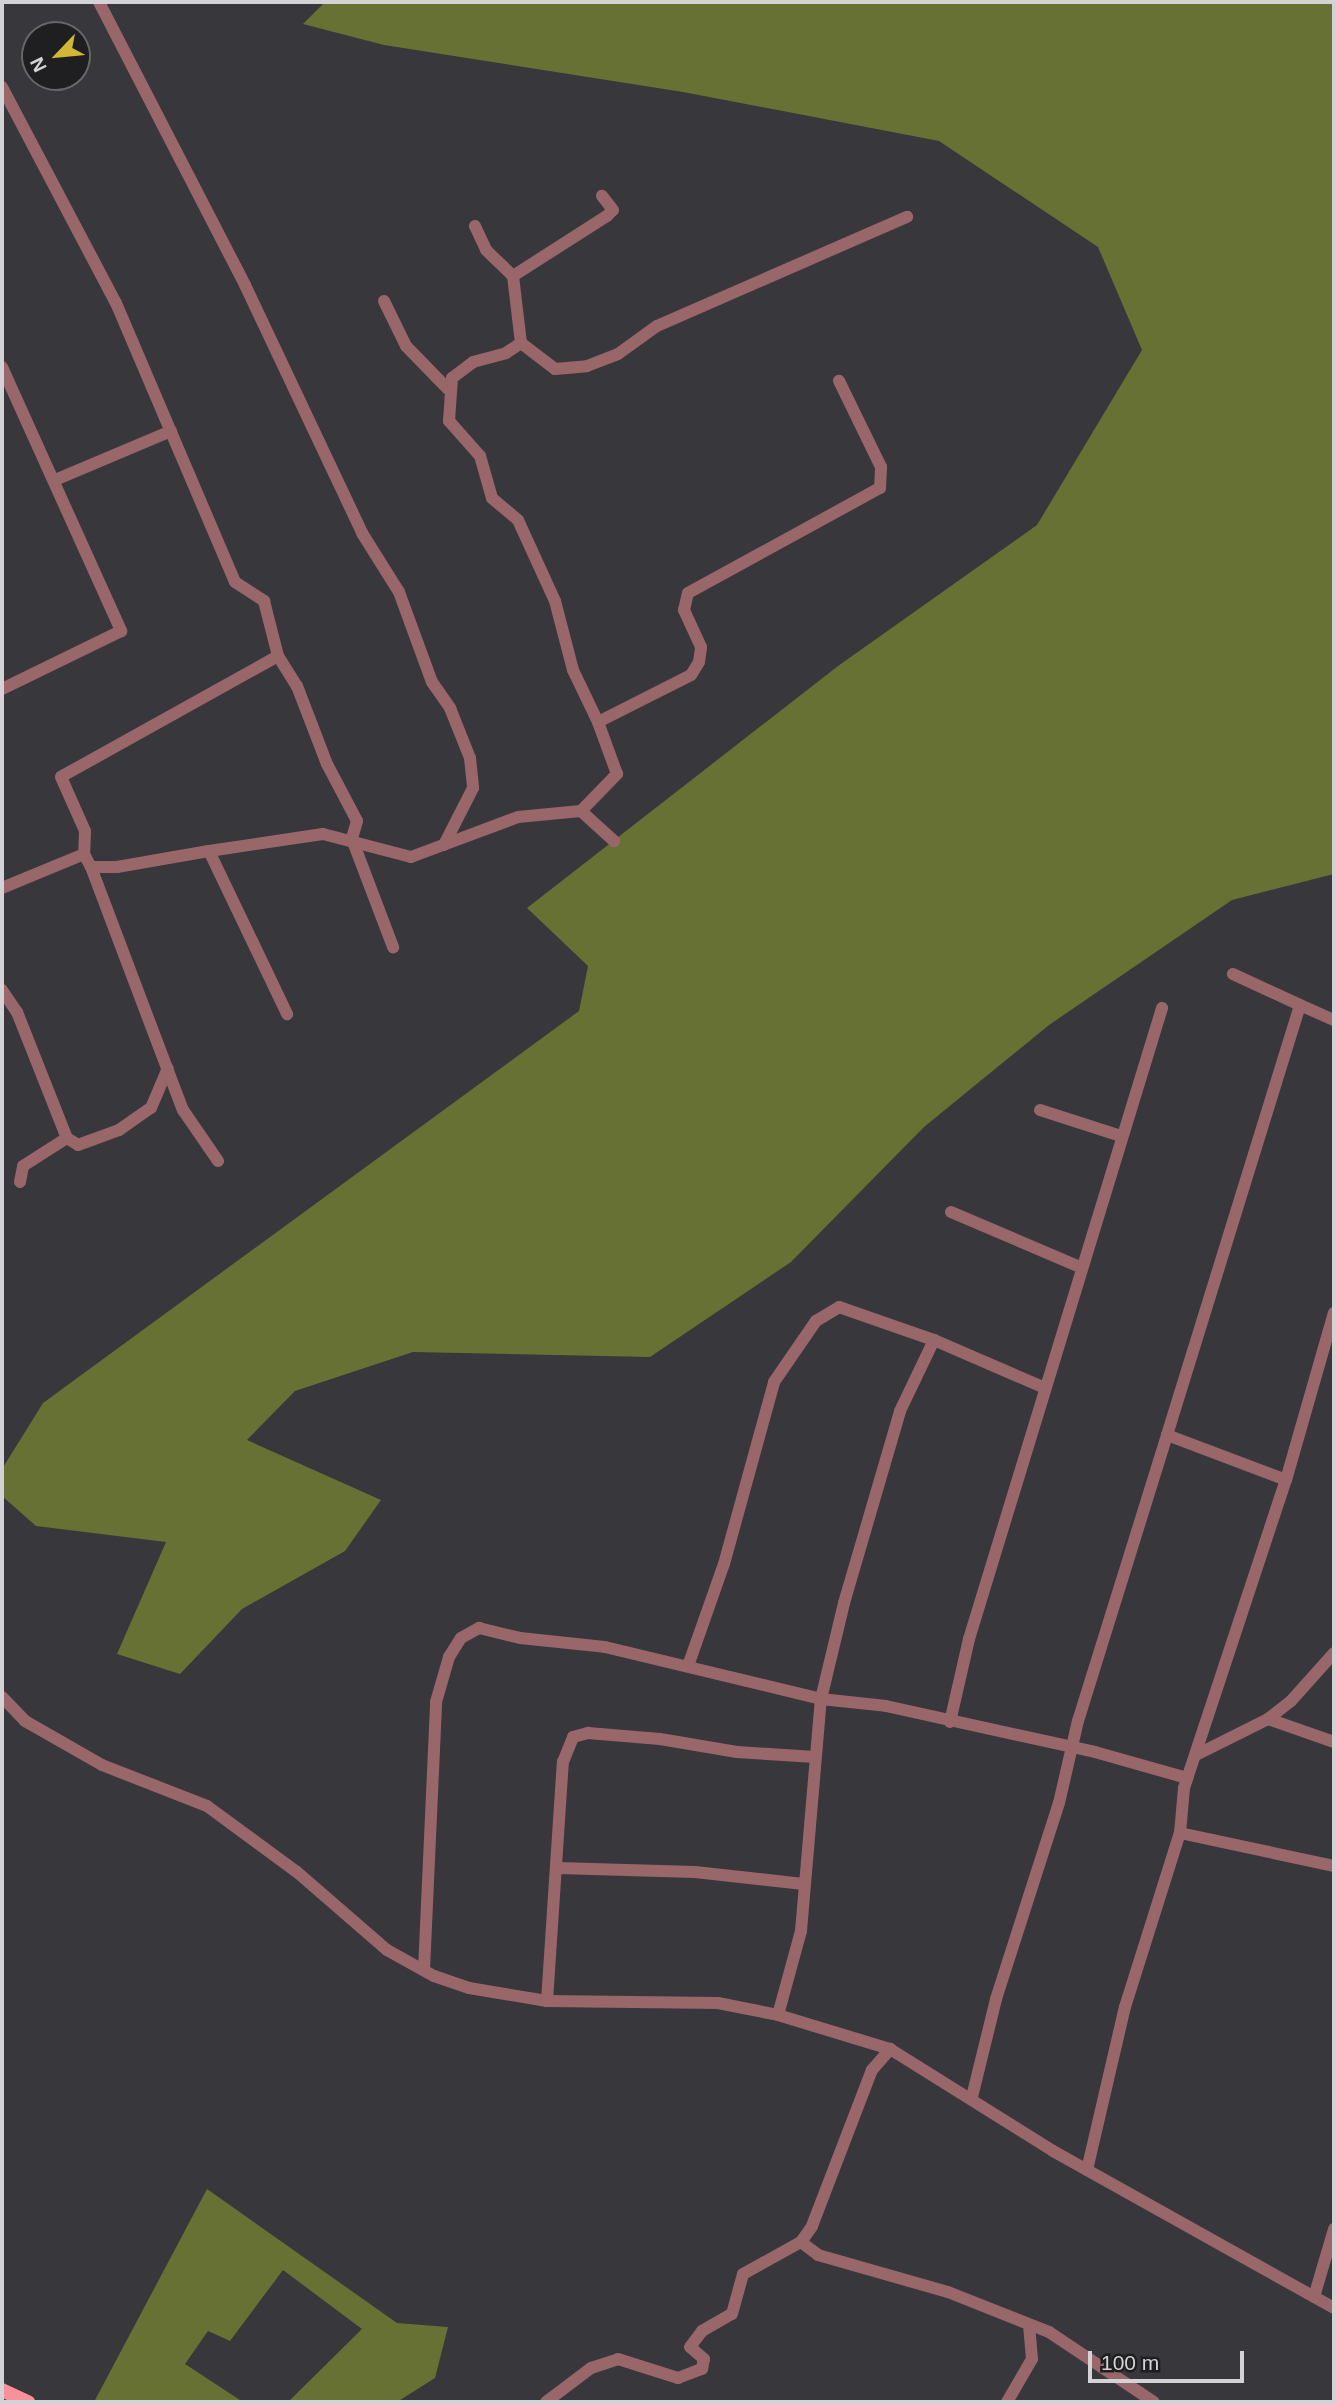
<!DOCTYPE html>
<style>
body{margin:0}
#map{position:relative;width:1336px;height:2404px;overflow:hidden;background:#37373c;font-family:Helvetica,sans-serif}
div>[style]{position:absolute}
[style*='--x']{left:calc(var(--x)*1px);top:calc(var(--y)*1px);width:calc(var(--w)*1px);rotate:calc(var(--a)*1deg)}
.forest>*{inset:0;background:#677133}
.minor>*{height:12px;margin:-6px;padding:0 6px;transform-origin:6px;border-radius:6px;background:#996669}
.major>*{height:14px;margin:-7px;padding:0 7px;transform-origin:7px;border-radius:7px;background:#f89199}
span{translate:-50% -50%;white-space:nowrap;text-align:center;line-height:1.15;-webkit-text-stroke:7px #1f1f21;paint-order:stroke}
.frame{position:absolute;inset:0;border:4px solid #d3d3d7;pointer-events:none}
.north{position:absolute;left:21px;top:21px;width:70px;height:70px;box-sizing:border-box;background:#1f1f21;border:2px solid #67676a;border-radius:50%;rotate:244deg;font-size:19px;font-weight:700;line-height:28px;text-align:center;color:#d3d3d7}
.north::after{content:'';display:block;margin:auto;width:24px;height:32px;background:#d0b836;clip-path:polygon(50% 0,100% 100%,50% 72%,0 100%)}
.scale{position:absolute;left:1088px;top:2351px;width:156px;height:32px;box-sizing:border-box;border:4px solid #d3d3d7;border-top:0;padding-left:9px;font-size:21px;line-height:24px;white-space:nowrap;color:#d3d3d7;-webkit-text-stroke:5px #1f1f21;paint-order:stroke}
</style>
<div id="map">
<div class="forest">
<i style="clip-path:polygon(325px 2px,1334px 2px,1334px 874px,1232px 900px,1049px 1025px,924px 1127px,791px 1262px,650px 1357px,413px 1352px,295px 1391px,247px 1440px,381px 1500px,345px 1551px,242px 1609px,180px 1674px,117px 1654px,166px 1542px,36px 1526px,2px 1496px,2px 1469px,43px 1403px,579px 1011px,588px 966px,527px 908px,838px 666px,1037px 525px,1142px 350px,1098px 247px,939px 141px,683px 92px,384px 45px,303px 24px)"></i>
<i style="clip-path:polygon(207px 2189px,397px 2323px,448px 2327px,435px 2378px,397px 2402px,288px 2402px,362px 2329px,283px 2270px,230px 2341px,208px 2331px,185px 2364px,243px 2402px,94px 2402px)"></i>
</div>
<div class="minor">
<i style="--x:99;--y:2;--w:318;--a:62.7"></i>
<i style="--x:245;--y:285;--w:274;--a:64.7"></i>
<i style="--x:362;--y:533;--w:70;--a:57.9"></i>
<i style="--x:399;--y:592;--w:96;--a:69.9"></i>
<i style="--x:432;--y:682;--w:32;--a:55"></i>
<i style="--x:450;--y:708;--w:54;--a:68.2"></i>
<i style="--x:470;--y:758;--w:30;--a:84"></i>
<i style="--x:473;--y:788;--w:64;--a:117"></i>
<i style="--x:2;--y:87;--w:244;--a:62.2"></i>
<i style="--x:116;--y:303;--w:303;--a:66.9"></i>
<i style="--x:235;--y:582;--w:35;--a:33"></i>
<i style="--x:264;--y:601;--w:57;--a:75.7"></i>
<i style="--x:278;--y:656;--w:36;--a:58"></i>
<i style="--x:297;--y:686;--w:84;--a:69"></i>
<i style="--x:327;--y:764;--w:64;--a:62.2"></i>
<i style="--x:357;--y:821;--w:19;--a:106"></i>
<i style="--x:352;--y:839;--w:116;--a:69.2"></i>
<i style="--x:475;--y:226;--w:26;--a:65"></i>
<i style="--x:486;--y:250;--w:37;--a:44"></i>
<i style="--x:384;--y:301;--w:50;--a:63.9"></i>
<i style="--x:406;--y:346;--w:60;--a:45.7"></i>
<i style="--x:521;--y:343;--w:67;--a:-96.8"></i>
<i style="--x:513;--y:276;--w:112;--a:-32.6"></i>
<i style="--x:607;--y:216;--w:8;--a:-45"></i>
<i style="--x:613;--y:210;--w:18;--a:-128"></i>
<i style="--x:2;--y:367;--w:290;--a:65.7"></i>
<i style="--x:121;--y:631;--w:132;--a:154"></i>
<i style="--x:55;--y:480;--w:126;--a:-22.9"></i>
<i style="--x:278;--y:656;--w:248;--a:150.9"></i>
<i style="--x:61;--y:777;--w:59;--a:66"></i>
<i style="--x:85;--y:831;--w:23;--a:92"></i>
<i style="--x:84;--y:854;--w:15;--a:62"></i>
<i style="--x:91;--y:867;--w:26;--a:0"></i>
<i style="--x:117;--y:867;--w:93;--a:-9.9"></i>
<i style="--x:209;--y:851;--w:181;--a:64.4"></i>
<i style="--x:598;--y:722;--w:58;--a:-115.7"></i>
<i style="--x:573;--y:670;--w:71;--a:-104.6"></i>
<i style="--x:555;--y:601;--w:89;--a:-114.6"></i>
<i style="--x:518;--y:520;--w:34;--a:-140"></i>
<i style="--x:492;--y:498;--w:44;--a:-105.9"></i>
<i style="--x:480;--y:456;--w:47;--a:-131.5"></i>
<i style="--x:449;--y:421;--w:43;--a:-86"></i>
<i style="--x:452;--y:378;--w:26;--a:-37"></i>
<i style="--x:473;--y:362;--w:34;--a:-15"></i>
<i style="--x:506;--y:353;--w:18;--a:-34"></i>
<i style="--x:521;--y:343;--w:43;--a:37.4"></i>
<i style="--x:555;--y:369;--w:32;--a:-5"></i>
<i style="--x:587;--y:366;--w:33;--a:-21"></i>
<i style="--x:618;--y:354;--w:48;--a:-35.7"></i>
<i style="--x:657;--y:326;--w:273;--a:-23.6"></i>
<i style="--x:581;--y:811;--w:52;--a:-45.8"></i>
<i style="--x:617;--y:774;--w:55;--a:-110.1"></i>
<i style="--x:598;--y:722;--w:104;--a:-26.8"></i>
<i style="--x:691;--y:675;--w:15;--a:-58"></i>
<i style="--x:699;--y:662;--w:15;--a:-82"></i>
<i style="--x:701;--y:647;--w:41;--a:-114.7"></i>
<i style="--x:684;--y:610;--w:17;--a:-77"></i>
<i style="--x:688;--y:593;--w:219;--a:-28.7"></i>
<i style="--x:880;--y:488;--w:21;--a:-87"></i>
<i style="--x:881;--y:467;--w:96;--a:-116"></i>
<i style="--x:209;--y:851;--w:115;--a:-8.5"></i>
<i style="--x:323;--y:834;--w:91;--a:14.6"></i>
<i style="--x:411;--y:857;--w:114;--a:-20.5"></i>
<i style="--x:518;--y:817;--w:63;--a:-5.4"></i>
<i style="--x:581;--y:811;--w:45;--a:42.3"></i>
<i style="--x:91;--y:867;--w:260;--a:69.3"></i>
<i style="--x:183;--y:1110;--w:62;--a:55.5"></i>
<i style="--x:2;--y:888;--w:89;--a:-22.5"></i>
<i style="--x:2;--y:990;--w:27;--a:56"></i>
<i style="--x:17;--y:1012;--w:136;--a:68.4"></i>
<i style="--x:1300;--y:1005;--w:37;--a:24"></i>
<i style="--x:1040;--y:1110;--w:85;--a:17.8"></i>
<i style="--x:20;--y:1182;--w:16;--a:-79"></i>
<i style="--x:23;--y:1166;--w:52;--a:-32.5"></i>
<i style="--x:67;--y:1138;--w:13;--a:32"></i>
<i style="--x:78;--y:1145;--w:44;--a:-20.1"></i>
<i style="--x:119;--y:1130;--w:39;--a:-35"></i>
<i style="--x:151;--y:1108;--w:43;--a:-67"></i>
<i style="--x:951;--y:1212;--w:142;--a:23.1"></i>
<i style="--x:1167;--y:1435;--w:450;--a:-72.8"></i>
<i style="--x:1300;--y:1005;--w:74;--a:-155.2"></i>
<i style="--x:688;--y:1666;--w:108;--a:-70.6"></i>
<i style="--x:724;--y:1564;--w:189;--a:-74.6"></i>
<i style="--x:774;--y:1382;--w:74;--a:-55.5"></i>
<i style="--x:816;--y:1321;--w:27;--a:-31"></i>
<i style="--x:839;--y:1307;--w:101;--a:19.2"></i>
<i style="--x:934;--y:1340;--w:121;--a:23.4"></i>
<i style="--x:2;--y:1697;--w:33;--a:46"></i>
<i style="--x:25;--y:1721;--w:89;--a:29.7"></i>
<i style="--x:102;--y:1765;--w:113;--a:21.3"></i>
<i style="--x:207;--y:1806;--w:112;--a:36.3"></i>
<i style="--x:297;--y:1872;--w:119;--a:40.9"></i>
<i style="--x:387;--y:1950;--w:54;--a:29"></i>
<i style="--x:434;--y:1976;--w:37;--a:19"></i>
<i style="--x:469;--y:1988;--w:79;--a:9.5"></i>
<i style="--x:547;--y:2001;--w:171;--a:0.7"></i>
<i style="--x:718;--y:2003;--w:61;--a:11.3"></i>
<i style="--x:778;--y:2015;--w:117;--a:16.9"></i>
<i style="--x:890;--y:2049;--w:192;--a:32"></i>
<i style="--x:1053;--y:2151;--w:322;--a:29.2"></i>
<i style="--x:1268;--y:1719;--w:70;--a:19.2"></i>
<i style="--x:950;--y:1722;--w:85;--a:-77.1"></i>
<i style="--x:969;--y:1639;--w:660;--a:-72.99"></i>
<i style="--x:1198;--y:1754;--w:78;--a:-26.6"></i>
<i style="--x:1268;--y:1719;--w:29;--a:-38"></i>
<i style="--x:1291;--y:1701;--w:64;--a:-48.1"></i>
<i style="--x:1180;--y:1833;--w:157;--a:12.1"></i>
<i style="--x:558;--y:1868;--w:137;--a:1.7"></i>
<i style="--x:695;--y:1872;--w:109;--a:6.3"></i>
<i style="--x:424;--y:1970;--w:268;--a:-87.4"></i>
<i style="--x:436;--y:1702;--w:47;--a:-73.9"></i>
<i style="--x:449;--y:1657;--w:22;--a:-58"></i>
<i style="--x:461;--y:1638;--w:21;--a:-29"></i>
<i style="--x:479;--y:1628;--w:42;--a:13.7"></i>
<i style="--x:520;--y:1638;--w:85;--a:6"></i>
<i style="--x:605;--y:1647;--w:222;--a:13.5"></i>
<i style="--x:821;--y:1699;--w:99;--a:-76.5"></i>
<i style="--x:844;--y:1603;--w:200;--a:-73.7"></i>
<i style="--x:900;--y:1411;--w:79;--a:-64.4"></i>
<i style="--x:547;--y:2001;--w:240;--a:-86.2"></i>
<i style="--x:563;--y:1762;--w:27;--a:-68"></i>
<i style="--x:573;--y:1737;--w:16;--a:-15"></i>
<i style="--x:588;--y:1733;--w:72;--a:4.8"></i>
<i style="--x:660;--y:1739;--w:78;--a:9.6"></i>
<i style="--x:737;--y:1752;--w:78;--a:3.7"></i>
<i style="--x:778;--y:2015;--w:87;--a:-74.7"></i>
<i style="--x:801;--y:1931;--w:233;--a:-85.1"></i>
<i style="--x:821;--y:1699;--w:65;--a:6.1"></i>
<i style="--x:886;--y:1706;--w:214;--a:12.4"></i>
<i style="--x:1095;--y:1752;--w:96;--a:15.8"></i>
<i style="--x:972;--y:2097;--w:101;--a:-76.2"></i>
<i style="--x:996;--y:1999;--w:206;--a:-72.2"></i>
<i style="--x:1059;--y:1803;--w:84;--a:-77"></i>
<i style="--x:1078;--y:1721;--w:300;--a:-72.7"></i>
<i style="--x:1167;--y:1435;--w:127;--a:20.7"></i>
<i style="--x:1087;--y:2170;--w:167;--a:-76.9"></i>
<i style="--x:1125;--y:2007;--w:182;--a:-72.5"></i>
<i style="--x:1180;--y:1833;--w:45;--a:-84.9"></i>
<i style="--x:1184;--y:1788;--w:324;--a:-71.7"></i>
<i style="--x:1286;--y:1480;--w:174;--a:-74"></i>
<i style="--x:801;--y:2242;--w:21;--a:37"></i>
<i style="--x:818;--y:2255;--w:135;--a:15.9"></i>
<i style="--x:948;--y:2292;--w:109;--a:21.6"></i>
<i style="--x:1049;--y:2332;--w:126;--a:33.7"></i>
<i style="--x:1314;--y:2297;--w:71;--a:-73.6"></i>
<i style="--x:546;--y:2402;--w:56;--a:-37.1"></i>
<i style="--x:591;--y:2368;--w:28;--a:-18"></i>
<i style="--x:618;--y:2359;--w:63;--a:17.6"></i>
<i style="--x:678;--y:2378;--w:26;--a:-21"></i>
<i style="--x:702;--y:2369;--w:10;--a:-79"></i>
<i style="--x:704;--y:2359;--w:18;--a:-139"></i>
<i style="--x:690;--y:2347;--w:20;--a:-53"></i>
<i style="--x:702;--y:2331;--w:34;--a:-30"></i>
<i style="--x:732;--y:2314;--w:41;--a:-74.6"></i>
<i style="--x:743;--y:2274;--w:66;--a:-28.9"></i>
<i style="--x:801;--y:2242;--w:19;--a:-55"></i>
<i style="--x:812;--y:2226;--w:167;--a:-69"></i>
<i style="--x:872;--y:2070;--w:28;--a:-49"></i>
<i style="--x:1007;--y:2402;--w:50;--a:-59.8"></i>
<i style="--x:1032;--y:2359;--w:33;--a:-95"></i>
</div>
<div class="major">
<i style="--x:2;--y:2390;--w:29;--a:25"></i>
</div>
<div class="frame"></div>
<div class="north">N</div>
<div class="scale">100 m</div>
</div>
